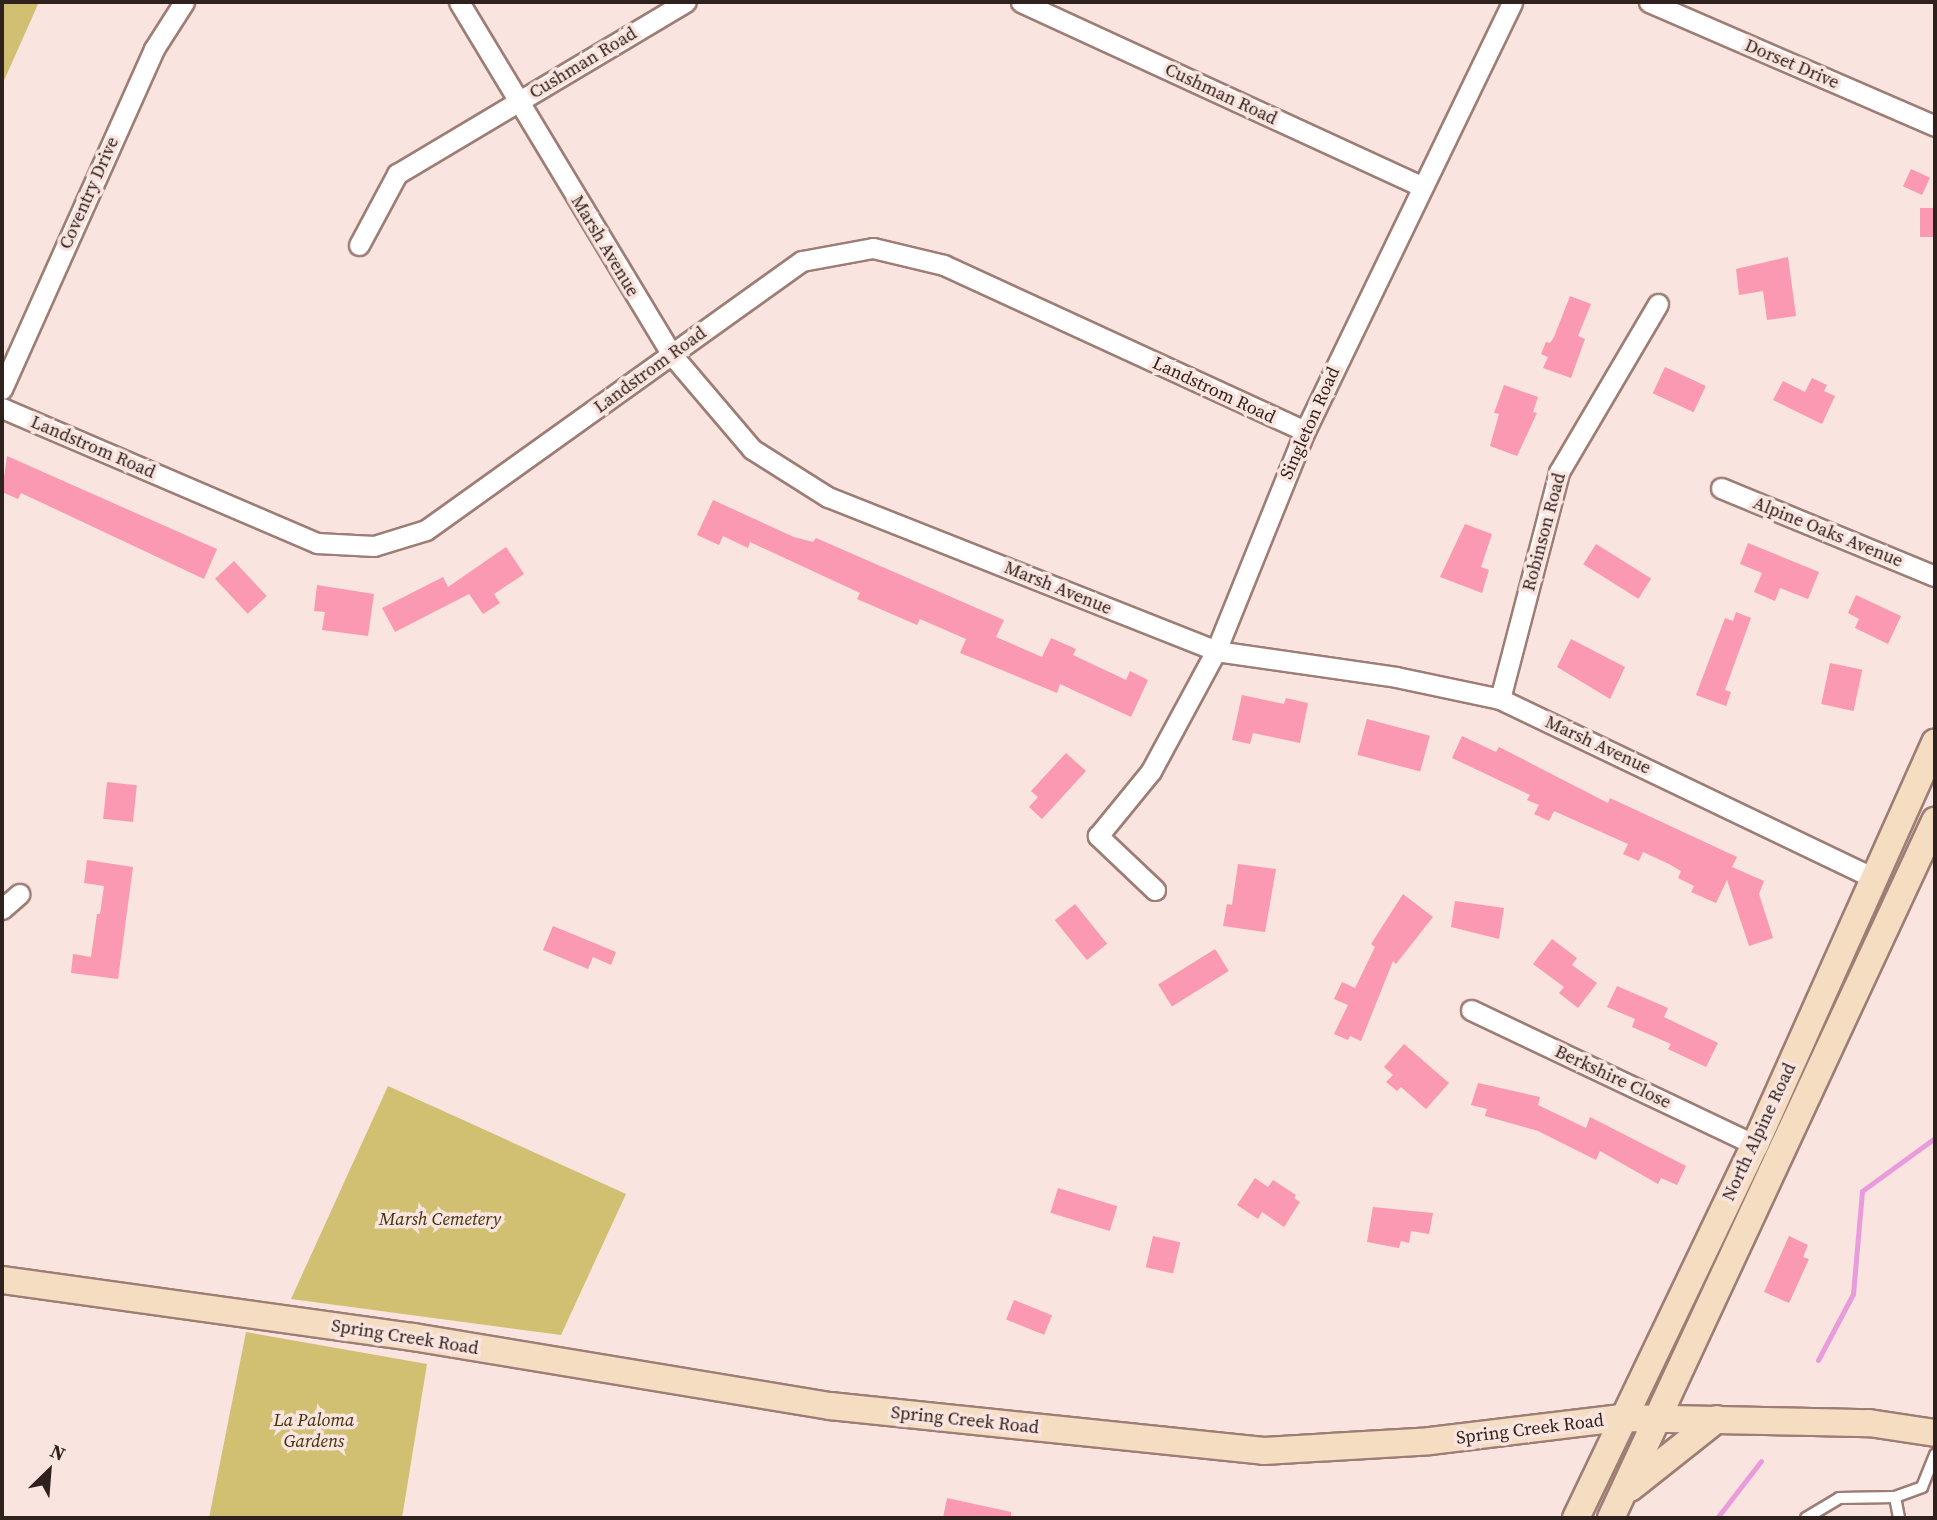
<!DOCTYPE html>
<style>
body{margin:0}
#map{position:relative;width:1937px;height:1520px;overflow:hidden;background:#fae4df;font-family:"Source Serif 4",serif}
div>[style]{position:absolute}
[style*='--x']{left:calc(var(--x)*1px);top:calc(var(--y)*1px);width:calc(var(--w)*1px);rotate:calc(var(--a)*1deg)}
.green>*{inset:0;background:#d1bf72}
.stream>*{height:5px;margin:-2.5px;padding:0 2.5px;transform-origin:2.5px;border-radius:2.5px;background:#e89cdc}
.building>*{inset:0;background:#fb98b2;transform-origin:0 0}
.roads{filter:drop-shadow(2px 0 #9d7d75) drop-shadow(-2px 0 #9d7d75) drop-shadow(0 2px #9d7d75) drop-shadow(0 -2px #9d7d75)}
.service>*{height:10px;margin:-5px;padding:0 5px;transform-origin:5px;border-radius:5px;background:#fff}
.minor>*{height:19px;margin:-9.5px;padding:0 9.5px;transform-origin:9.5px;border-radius:9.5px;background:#fff}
.secondary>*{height:26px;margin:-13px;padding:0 13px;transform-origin:13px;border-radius:13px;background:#f5ddc1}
span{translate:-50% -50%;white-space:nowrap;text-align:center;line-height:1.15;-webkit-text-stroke:7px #fae4df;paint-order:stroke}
.street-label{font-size:18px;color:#2e211e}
.park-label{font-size:18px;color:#3d3307;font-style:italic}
.frame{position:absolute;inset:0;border:4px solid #2e211e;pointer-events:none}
.north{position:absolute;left:14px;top:1436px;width:70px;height:70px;-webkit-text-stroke:5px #fae4df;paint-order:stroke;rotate:25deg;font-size:19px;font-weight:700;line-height:28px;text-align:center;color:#2e211e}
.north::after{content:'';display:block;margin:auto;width:24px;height:32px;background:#2e211e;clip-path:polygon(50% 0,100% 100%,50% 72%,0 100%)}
</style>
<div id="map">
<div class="green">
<i style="clip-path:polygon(2px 2px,39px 2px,2px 85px)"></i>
<i style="clip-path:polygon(388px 1086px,626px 1194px,561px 1335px,291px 1299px)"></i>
<i style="clip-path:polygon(246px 1332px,427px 1364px,402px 1518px,209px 1518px)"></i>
</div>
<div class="stream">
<i style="--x:1818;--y:1360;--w:75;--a:-62.1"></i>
<i style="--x:1853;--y:1294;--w:103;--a:-85"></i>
<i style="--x:1862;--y:1191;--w:90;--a:-36"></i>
<i style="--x:1717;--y:1518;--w:72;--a:-52.3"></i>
</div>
<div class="building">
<i style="left:1911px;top:169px;width:21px;height:19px;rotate:25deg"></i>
<i style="left:1920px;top:208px;width:15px;height:29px"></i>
<i style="clip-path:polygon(1788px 257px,1796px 316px,1767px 320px,1763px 291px,1739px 295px,1736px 269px)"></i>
<i style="clip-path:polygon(1570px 296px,1591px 304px,1578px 336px,1585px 339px,1571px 378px,1543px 368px,1548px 357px,1541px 354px,1546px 342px,1550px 343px,1554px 337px)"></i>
<i style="left:1665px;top:367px;width:45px;height:29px;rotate:25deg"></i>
<i style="clip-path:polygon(1812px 378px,1827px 385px,1824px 391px,1835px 396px,1822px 424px,1773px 400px,1783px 381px,1805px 392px)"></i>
<i style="clip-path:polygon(1504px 385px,1538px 397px,1533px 412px,1537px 413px,1517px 456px,1490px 446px,1499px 414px,1494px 413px)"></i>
<i style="clip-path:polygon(7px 456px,217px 549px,204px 579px,21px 493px,18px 499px,2px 492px)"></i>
<i style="clip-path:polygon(713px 500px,794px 537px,813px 542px,816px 538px,1004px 620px,996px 637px,1042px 657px,1051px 638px,1076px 649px,1073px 655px,1126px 680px,1130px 671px,1148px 680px,1131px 717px,1060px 684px,1057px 693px,985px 663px,960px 653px,966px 639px,920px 619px,917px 625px,857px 599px,860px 593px,750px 542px,748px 548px,723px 536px,719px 545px,697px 535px)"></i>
<i style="clip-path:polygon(1465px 524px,1492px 534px,1481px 567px,1489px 570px,1482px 593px,1440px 577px)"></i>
<i style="clip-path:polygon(1748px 543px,1819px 572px,1808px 599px,1780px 588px,1775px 601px,1754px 592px,1762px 573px,1740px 564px)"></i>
<i style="left:1596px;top:544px;width:65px;height:24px;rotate:32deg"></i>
<i style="clip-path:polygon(506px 547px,524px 574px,494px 594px,500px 603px,483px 614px,469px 594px,395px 632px,382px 608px,443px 577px,448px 587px)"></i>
<i style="left:234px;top:561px;width:48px;height:26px;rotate:47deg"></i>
<i style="clip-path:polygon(317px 585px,374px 594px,368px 636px,322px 630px,325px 612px,314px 611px)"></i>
<i style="clip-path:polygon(1856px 595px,1901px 616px,1888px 644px,1855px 628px,1859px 619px,1848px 613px)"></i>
<i style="clip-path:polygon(1736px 612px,1751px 618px,1725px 690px,1731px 692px,1726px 706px,1696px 695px,1725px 618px,1733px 621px)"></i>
<i style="clip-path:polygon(1571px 639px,1625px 667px,1610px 699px,1557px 667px)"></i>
<i style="left:1830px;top:663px;width:33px;height:42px;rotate:12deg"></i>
<i style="clip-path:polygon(1242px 695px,1284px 704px,1286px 698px,1308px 703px,1300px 743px,1253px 733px,1250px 744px,1232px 740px)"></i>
<i style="left:1367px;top:719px;width:65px;height:37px;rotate:15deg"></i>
<i style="clip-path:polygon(1462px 736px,1496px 752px,1499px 747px,1608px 803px,1610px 798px,1737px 857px,1732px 867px,1764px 881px,1759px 894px,1773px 938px,1749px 946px,1727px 880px,1716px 903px,1691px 892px,1694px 886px,1678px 878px,1681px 871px,1669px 864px,1643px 852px,1639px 861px,1623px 854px,1628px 844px,1554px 811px,1549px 821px,1534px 814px,1539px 805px,1527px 800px,1530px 795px,1452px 758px)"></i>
<i style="clip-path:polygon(1066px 753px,1086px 771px,1042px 819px,1029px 807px,1038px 797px,1031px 791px)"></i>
<i style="left:107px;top:782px;width:30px;height:37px;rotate:6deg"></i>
<i style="clip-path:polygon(87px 860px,133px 867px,118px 979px,71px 973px,73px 954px,91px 957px,97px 914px,100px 914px,104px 886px,84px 883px)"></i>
<i style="clip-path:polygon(1238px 864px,1276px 869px,1265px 932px,1223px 926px,1227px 904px,1232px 905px)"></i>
<i style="clip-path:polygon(1403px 894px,1433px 917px,1396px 964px,1393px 961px,1361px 1041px,1350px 1036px,1348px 1040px,1334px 1034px,1348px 1005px,1334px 999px,1342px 982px,1355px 988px,1375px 947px,1371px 944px)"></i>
<i style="clip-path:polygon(1455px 901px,1504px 908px,1499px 939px,1451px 927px)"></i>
<i style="left:1075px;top:904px;width:51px;height:26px;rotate:51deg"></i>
<i style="clip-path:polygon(553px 926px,616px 952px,611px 965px,593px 957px,588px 969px,543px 950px)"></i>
<i style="clip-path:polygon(1552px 939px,1577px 958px,1572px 965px,1597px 983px,1578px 1008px,1559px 993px,1564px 987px,1533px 964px)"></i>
<i style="left:1215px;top:949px;width:26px;height:67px;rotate:58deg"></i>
<i style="clip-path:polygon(1617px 986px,1668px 1008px,1664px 1017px,1718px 1043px,1706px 1067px,1668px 1049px,1671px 1044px,1632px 1027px,1635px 1019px,1607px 1007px)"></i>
<i style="clip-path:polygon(1404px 1044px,1449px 1083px,1426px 1109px,1401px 1087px,1397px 1091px,1386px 1082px,1393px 1075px,1384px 1067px)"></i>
<i style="clip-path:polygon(1478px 1083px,1540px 1097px,1538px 1105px,1586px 1128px,1590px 1117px,1686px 1166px,1677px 1185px,1661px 1178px,1658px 1184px,1600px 1151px,1596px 1160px,1538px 1131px,1485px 1116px,1487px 1109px,1471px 1105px)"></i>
<i style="clip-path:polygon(1255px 1178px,1268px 1187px,1273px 1180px,1296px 1195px,1294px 1198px,1300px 1202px,1284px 1227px,1262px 1212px,1258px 1219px,1237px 1205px)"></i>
<i style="left:1058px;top:1188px;width:62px;height:26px;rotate:17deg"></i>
<i style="clip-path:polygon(1373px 1207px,1433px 1213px,1429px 1234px,1411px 1231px,1409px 1243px,1401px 1241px,1399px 1248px,1367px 1242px)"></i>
<i style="left:1153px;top:1236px;width:28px;height:32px;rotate:13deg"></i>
<i style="clip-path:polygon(1789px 1236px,1808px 1245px,1803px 1257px,1809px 1259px,1789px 1303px,1764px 1292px)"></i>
<i style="left:1014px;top:1300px;width:41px;height:21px;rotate:22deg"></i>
<i style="clip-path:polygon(947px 1498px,1011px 1512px,1011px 1518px,943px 1518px)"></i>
</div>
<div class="roads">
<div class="service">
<i style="--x:1895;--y:1497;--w:21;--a:79"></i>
<i style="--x:1806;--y:1518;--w:39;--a:-31"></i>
<i style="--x:1839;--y:1498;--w:56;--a:-1"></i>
<i style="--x:1895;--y:1497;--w:29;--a:-20"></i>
<i style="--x:1922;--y:1487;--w:35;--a:-68"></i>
</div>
<div class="minor">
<i style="--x:459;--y:2;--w:412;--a:58.9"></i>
<i style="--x:672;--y:355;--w:123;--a:49.6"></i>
<i style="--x:752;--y:449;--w:90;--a:32.3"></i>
<i style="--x:828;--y:497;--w:417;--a:21.6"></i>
<i style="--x:1216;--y:651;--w:182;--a:8.2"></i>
<i style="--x:1396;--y:677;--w:106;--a:11.9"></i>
<i style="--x:1500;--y:699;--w:415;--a:25.6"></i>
<i style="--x:1021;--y:2;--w:440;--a:24.7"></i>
<i style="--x:1649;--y:2;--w:312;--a:23.4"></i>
<i style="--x:359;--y:245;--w:81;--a:-61.8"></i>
<i style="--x:397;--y:174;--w:336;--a:-30.8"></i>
<i style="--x:2;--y:389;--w:372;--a:-65.9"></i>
<i style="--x:154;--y:49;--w:56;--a:-57.4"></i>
<i style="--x:2;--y:408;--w:343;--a:23.2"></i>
<i style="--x:317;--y:543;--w:57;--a:3"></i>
<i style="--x:374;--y:546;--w:54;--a:-17.1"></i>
<i style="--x:426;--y:530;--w:462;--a:-35.6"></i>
<i style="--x:802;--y:261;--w:72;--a:-10.4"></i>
<i style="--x:873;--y:248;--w:73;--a:13.5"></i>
<i style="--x:944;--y:265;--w:397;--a:24.7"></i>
<i style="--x:1721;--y:488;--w:231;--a:22.4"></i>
<i style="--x:1500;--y:699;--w:235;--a:-75.4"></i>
<i style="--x:1559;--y:472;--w:195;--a:-59.5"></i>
<i style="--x:1155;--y:890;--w:79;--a:-136.5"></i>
<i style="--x:1098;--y:836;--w:84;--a:-50.8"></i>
<i style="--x:1151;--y:771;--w:136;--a:-61.6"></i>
<i style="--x:1216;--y:651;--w:237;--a:-68"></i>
<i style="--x:1305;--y:431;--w:476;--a:-64.2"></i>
<i style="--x:2;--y:909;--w:23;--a:-41"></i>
<i style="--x:1471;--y:1010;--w:314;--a:25.4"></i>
</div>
<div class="secondary">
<i style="--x:2;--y:1280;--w:415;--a:7.9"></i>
<i style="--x:413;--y:1337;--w:423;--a:9.4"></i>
<i style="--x:830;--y:1406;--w:436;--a:5.9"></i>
<i style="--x:1264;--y:1451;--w:166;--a:-3.4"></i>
<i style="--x:1430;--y:1441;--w:191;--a:-6.9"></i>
<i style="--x:1620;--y:1418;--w:249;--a:1.2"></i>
<i style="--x:1869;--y:1423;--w:67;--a:8.6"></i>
<i style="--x:1630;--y:1488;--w:111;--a:-38.4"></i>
<i style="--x:1576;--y:1518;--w:414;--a:-64.4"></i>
<i style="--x:1755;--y:1145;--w:441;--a:-65.9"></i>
<i style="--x:1611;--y:1518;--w:769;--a:-65.07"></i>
</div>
</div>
<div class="street-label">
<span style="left:583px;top:63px;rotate:-31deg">Cushman Road</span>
<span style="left:1792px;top:64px;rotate:23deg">Dorset Drive</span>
<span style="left:1221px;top:94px;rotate:25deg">Cushman Road</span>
<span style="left:89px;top:193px;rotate:-66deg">Coventry Drive</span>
<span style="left:605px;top:246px;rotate:59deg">Marsh Avenue</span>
<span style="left:650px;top:370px;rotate:-36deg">Landstrom Road</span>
<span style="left:1214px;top:390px;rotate:25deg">Landstrom Road</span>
<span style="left:1310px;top:423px;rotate:-66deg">Singleton Road</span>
<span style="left:93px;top:447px;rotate:23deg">Landstrom Road</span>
<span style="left:1544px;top:532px;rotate:-75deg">Robinson Road</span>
<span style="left:1828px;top:532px;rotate:22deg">Alpine Oaks Avenue</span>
<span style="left:1058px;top:588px;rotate:22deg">Marsh Avenue</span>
<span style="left:1598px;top:745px;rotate:25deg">Marsh Avenue</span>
<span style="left:1613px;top:1077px;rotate:25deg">Berkshire Close</span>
<span style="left:1759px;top:1132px;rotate:-65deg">North Alpine Road</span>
<span style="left:405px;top:1337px;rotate:9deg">Spring Creek Road</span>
<span style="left:965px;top:1420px;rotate:6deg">Spring Creek Road</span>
<span style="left:1530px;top:1429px;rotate:-7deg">Spring Creek Road</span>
</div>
<div class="park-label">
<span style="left:440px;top:1219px">Marsh Cemetery</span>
<span style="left:314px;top:1431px">La Paloma<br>Gardens</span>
</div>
<div class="frame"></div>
<div class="north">N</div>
</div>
